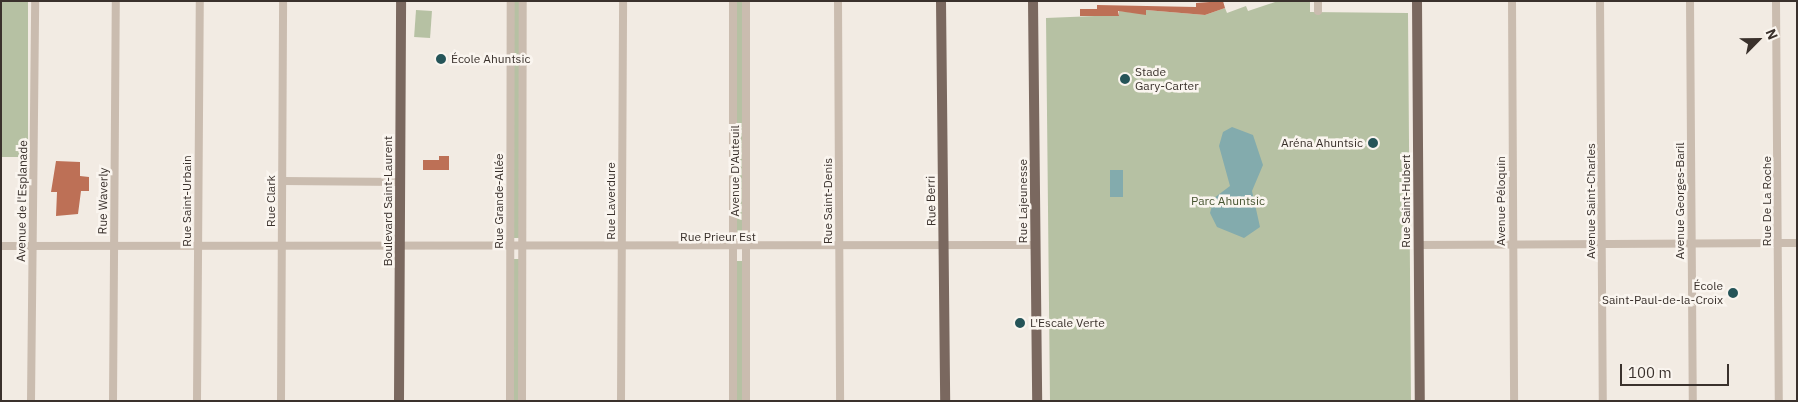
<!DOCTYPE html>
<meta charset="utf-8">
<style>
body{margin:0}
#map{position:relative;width:1798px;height:402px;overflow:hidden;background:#f2ebe3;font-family:"IBM Plex Sans",sans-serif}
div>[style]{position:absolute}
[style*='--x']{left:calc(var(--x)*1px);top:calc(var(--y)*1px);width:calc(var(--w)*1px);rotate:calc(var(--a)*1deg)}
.green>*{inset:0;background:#b6c1a3;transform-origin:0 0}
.water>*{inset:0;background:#83abad;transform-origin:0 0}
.building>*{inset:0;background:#bd7056}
.minor>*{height:8px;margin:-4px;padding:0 4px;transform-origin:4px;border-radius:4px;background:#cabcaf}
.major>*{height:10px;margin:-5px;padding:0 5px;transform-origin:5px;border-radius:5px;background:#7a685f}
.dots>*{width:14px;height:14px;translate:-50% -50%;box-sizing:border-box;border:2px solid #faf5ef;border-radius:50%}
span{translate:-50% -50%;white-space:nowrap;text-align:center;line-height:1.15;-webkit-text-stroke:5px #faf5ef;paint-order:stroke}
.poi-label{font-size:12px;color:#3a312c}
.left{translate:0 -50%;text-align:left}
.right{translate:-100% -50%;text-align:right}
.street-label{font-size:12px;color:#3a312c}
.park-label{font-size:12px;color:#485632}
.frame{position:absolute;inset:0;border:2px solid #3a312c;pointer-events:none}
.north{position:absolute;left:1733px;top:15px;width:50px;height:50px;-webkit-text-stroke:4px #faf5ef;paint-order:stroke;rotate:67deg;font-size:14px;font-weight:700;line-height:20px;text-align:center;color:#3a312c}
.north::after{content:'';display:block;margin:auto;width:18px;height:22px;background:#3a312c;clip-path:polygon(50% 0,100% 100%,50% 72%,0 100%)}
.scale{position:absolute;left:1620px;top:364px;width:109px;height:22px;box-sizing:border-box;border:2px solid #3a312c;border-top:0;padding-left:6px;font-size:15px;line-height:18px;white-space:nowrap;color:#3a312c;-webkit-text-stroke:4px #faf5ef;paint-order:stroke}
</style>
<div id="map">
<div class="green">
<i style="left:1px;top:1px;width:27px;height:156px"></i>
<i style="clip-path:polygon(514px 1px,521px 1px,519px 238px,513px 238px)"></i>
<i style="left:736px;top:1px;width:7px;height:237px"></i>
<i style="clip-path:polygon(1278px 1px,1310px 1px,1310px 12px,1408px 13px,1411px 401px,1050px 401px,1046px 18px,1119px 15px,1119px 11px,1146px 14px,1146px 10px,1205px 15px,1225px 8px,1227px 13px,1246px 6px,1248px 11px)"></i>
<i style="left:416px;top:10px;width:16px;height:27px;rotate:4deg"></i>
<i style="left:513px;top:259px;width:6px;height:142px"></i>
<i style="left:736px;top:261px;width:7px;height:140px"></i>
</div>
<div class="water">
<i style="clip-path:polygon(1232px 127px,1253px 135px,1263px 165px,1252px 191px,1260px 227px,1244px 238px,1217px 227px,1210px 213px,1214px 198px,1230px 186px,1219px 146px,1223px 132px)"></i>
<i style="left:1110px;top:170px;width:13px;height:27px"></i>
</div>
<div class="building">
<i style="clip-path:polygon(1223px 1px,1225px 8px,1205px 15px,1146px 10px,1146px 15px,1118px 11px,1119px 16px,1080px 16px,1080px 9px,1097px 9px,1097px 5px,1196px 7px,1196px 3px)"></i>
<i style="clip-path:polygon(439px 156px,449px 156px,449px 170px,423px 170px,423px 160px,439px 160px)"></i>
<i style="clip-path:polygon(56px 161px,80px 162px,80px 176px,89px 177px,89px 191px,81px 191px,78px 214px,56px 216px,57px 192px,51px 192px)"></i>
</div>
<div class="minor">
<i style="--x:838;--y:1;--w:400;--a:89.7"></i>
<i style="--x:1318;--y:1;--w:10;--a:90"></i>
<i style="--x:1512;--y:1;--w:400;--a:89.7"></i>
<i style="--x:1600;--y:1;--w:400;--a:89.6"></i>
<i style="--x:1690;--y:1;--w:400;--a:89.6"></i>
<i style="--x:1776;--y:1;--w:400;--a:89.6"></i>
<i style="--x:283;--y:181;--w:118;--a:0.5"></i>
<i style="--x:1419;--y:245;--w:378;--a:-0.3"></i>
<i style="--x:1;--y:246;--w:1034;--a:-0.06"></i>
<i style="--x:31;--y:401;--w:400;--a:-89.4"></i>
<i style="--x:113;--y:401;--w:400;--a:-89.6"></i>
<i style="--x:197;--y:401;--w:400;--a:-89.6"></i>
<i style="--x:281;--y:401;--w:400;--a:-89.7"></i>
<i style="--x:510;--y:401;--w:400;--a:-89.9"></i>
<i style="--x:522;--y:401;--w:400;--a:-89.9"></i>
<i style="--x:621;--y:401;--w:400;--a:-89.7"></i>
<i style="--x:733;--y:401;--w:400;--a:-90"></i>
<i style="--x:746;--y:401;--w:400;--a:-90"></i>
</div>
<div class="major">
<i style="--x:941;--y:1;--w:400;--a:89.4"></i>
<i style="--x:1033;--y:1;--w:400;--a:89.4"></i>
<i style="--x:1417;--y:1;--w:400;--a:89.6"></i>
<i style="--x:399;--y:401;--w:400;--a:-89.7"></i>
</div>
<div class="dots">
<i style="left:441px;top:59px;background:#255458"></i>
<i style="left:1125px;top:79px;background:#255458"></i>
<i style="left:1373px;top:143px;background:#255458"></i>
<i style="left:1733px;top:293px;background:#255458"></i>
<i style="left:1020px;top:323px;background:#255458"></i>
</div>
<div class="poi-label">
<span class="left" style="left:451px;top:59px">École Ahuntsic</span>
<span class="left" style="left:1135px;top:79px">Stade<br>Gary-Carter</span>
<span class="right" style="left:1363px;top:143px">Aréna Ahuntsic</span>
<span class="right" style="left:1723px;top:293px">École<br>Saint-Paul-de-la-Croix</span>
<span class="left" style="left:1030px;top:323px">L'Escale Verte</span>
</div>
<div class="street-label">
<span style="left:735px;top:171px;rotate:-90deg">Avenue D'Auteuil</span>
<span style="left:22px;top:201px;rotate:-89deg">Avenue de l'Esplanade</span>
<span style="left:103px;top:201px;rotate:-89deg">Rue Waverly</span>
<span style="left:187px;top:201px;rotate:-90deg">Rue Saint-Urbain</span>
<span style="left:271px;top:201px;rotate:-90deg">Rue Clark</span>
<span style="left:388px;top:201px;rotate:-90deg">Boulevard Saint-Laurent</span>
<span style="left:499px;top:201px;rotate:-90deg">Rue Grande-Allée</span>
<span style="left:611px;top:201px;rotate:-90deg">Rue Laverdure</span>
<span style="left:828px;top:201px;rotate:-90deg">Rue Saint-Denis</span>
<span style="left:931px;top:201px;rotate:-91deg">Rue Berri</span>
<span style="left:1023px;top:201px;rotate:-90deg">Rue Lajeunesse</span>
<span style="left:1406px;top:201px;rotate:-90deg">Rue Saint-Hubert</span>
<span style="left:1501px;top:201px;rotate:-90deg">Avenue Péloquin</span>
<span style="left:1591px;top:201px;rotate:-90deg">Avenue Saint-Charles</span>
<span style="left:1680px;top:201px;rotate:-90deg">Avenue Georges-Baril</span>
<span style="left:1767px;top:201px;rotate:-90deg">Rue De La Roche</span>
<span style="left:718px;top:237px">Rue Prieur Est</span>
</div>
<div class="park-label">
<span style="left:1228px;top:201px">Parc Ahuntsic</span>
</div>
<div class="frame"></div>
<div class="north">N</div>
<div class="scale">100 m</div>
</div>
